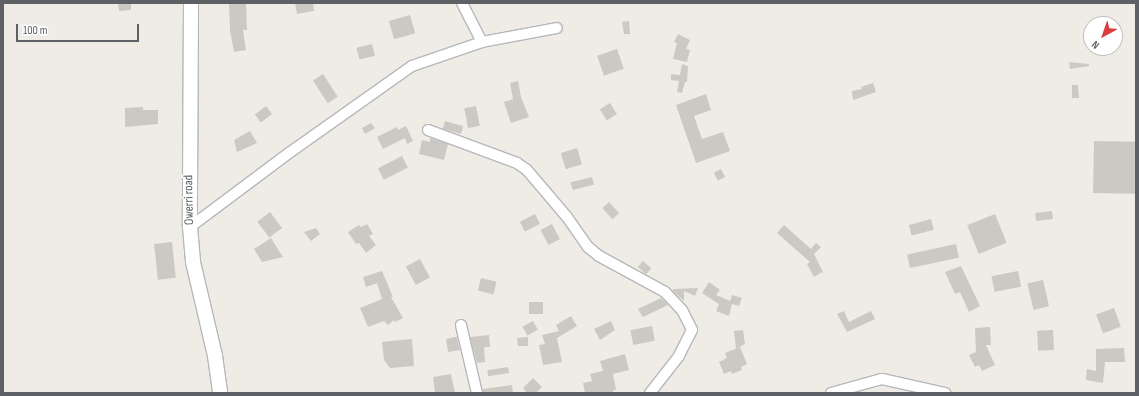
<!DOCTYPE html>
<style>
body{margin:0}
#map{position:relative;width:1139px;height:396px;overflow:hidden;background:#eeece5;font-family:"Sofia Sans Condensed",sans-serif}
div>[style]{position:absolute}
[style*='--x']{left:calc(var(--x)*1px);top:calc(var(--y)*1px);width:calc(var(--w)*1px);rotate:calc(var(--a)*1deg)}
.building>*{inset:0;background:#ccc9c4;transform-origin:0 0}
.roads{filter:drop-shadow(1px 0 #b6b8bb) drop-shadow(-1px 0 #b6b8bb) drop-shadow(0 1px #b6b8bb) drop-shadow(0 -1px #b6b8bb)}
.street>*{height:10px;margin:-5px;padding:0 5px;transform-origin:5px;border-radius:5px;background:#fff}
.secondary>*{height:14px;margin:-7px;padding:0 7px;transform-origin:7px;border-radius:7px;background:#fff}
span{translate:-50% -50%;white-space:nowrap;text-align:center;line-height:1.15;-webkit-text-stroke:3px #fff;paint-order:stroke}
.street-label{font-size:13px;color:#5d6165}
.frame{position:absolute;inset:0;border:4px solid #5d6165;pointer-events:none}
.north{position:absolute;left:1083px;top:16px;width:40px;height:40px;box-sizing:border-box;background:#fff;border:1px solid #bec0c1;border-radius:50%;rotate:220deg;font-size:11px;font-weight:700;line-height:16px;text-align:center;color:#5d6165}
.north::after{content:'';display:block;margin:auto;width:14px;height:18px;background:#dc3d40;clip-path:polygon(50% 0,100% 100%,50% 72%,0 100%)}
.scale{position:absolute;left:16px;top:24px;width:123px;height:18px;box-sizing:border-box;border:2px solid #5d6165;border-top:0;padding-left:5px;font-size:12px;line-height:14px;white-space:nowrap;color:#5d6165;-webkit-text-stroke:3px #fff;paint-order:stroke}
</style>
<div id="map">
<div class="building">
<i style="clip-path:polygon(118px 3px,131px 3px,131px 10px,119px 11px)"></i>
<i style="clip-path:polygon(246px 3px,247px 30px,243px 30px,246px 50px,234px 52px,230px 31px,229px 4px)"></i>
<i style="clip-path:polygon(295px 3px,313px 3px,314px 11px,297px 14px)"></i>
<i style="left:410px;top:15px;width:19px;height:22px;rotate:74deg"></i>
<i style="clip-path:polygon(629px 21px,630px 34px,624px 34px,622px 22px)"></i>
<i style="clip-path:polygon(678px 34px,690px 40px,686px 49px,690px 50px,687px 62px,673px 59px,677px 43px,674px 42px)"></i>
<i style="left:372px;top:44px;width:12px;height:16px;rotate:76deg"></i>
<i style="left:617px;top:49px;width:21px;height:21px;rotate:71deg"></i>
<i style="clip-path:polygon(1069px 62px,1089px 64px,1089px 66px,1070px 69px)"></i>
<i style="clip-path:polygon(682px 64px,688px 66px,687px 82px,685px 82px,682px 93px,677px 92px,679px 81px,671px 80px,671px 74px,680px 75px)"></i>
<i style="left:323px;top:74px;width:27px;height:12px;rotate:57deg"></i>
<i style="clip-path:polygon(518px 81px,521px 97px,529px 117px,511px 123px,504px 102px,513px 99px,510px 83px)"></i>
<i style="clip-path:polygon(873px 83px,876px 92px,853px 100px,852px 91px,862px 89px,861px 87px)"></i>
<i style="clip-path:polygon(1072px 85px,1078px 85px,1079px 98px,1072px 98px)"></i>
<i style="clip-path:polygon(706px 94px,711px 110px,694px 116px,702px 139px,723px 132px,730px 151px,696px 163px,676px 105px)"></i>
<i style="left:610px;top:103px;width:13px;height:12px;rotate:58deg"></i>
<i style="left:266px;top:106px;width:10px;height:14px;rotate:53deg"></i>
<i style="left:476px;top:106px;width:20px;height:12px;rotate:79deg"></i>
<i style="clip-path:polygon(143px 107px,143px 110px,158px 110px,158px 124px,125px 127px,125px 108px)"></i>
<i style="left:445px;top:121px;width:19px;height:8px;rotate:16deg"></i>
<i style="clip-path:polygon(371px 123px,375px 128px,365px 134px,362px 128px)"></i>
<i style="clip-path:polygon(406px 126px,413px 141px,407px 144px,405px 138px,383px 149px,377px 137px,397px 127px,398px 130px)"></i>
<i style="clip-path:polygon(250px 131px,257px 143px,237px 152px,234px 140px)"></i>
<i style="clip-path:polygon(430px 138px,448px 144px,444px 160px,419px 154px,422px 140px,430px 142px)"></i>
<i style="left:1094px;top:141px;width:42px;height:52px;rotate:1deg"></i>
<i style="left:577px;top:148px;width:17px;height:17px;rotate:73deg"></i>
<i style="left:402px;top:156px;width:13px;height:27px;rotate:63deg"></i>
<i style="left:721px;top:169px;width:9px;height:8px;rotate:63deg"></i>
<i style="left:592px;top:177px;width:8px;height:22px;rotate:76deg"></i>
<i style="left:609px;top:202px;width:15px;height:9px;rotate:48deg"></i>
<i style="left:1052px;top:211px;width:8px;height:17px;rotate:83deg"></i>
<i style="left:270px;top:212px;width:20px;height:16px;rotate:53deg"></i>
<i style="left:535px;top:214px;width:11px;height:17px;rotate:63deg"></i>
<i style="left:995px;top:214px;width:31px;height:30px;rotate:68deg"></i>
<i style="left:931px;top:219px;width:11px;height:23px;rotate:75deg"></i>
<i style="clip-path:polygon(367px 224px,373px 234px,369px 236px,376px 245px,366px 253px,359px 243px,356px 244px,348px 232px,359px 225px,361px 227px)"></i>
<i style="left:552px;top:224px;width:17px;height:13px;rotate:62deg"></i>
<i style="clip-path:polygon(784px 225px,811px 249px,816px 243px,821px 247px,814px 254px,824px 274px,822px 272px,814px 277px,807px 264px,810px 262px,777px 233px)"></i>
<i style="clip-path:polygon(316px 228px,320px 234px,311px 241px,304px 232px)"></i>
<i style="clip-path:polygon(271px 238px,283px 257px,262px 262px,254px 249px)"></i>
<i style="left:172px;top:242px;width:36px;height:18px;rotate:84deg"></i>
<i style="left:956px;top:244px;width:14px;height:50px;rotate:78deg"></i>
<i style="left:420px;top:259px;width:21px;height:16px;rotate:62deg"></i>
<i style="left:643px;top:261px;width:11px;height:8px;rotate:41deg"></i>
<i style="clip-path:polygon(961px 266px,980px 306px,969px 312px,960px 292px,955px 294px,945px 272px)"></i>
<i style="clip-path:polygon(382px 271px,393px 297px,391px 297px,403px 318px,395px 322px,394px 320px,388px 325px,384px 321px,368px 327px,360px 308px,382px 299px,377px 283px,366px 287px,363px 277px)"></i>
<i style="left:1018px;top:271px;width:16px;height:27px;rotate:79deg"></i>
<i style="left:481px;top:278px;width:16px;height:13px;rotate:14deg"></i>
<i style="left:1043px;top:280px;width:27px;height:16px;rotate:77deg"></i>
<i style="clip-path:polygon(709px 282px,720px 290px,716px 295px,730px 301px,732px 295px,742px 298px,739px 306px,732px 304px,729px 316px,716px 311px,719px 304px,702px 293px)"></i>
<i style="clip-path:polygon(698px 288px,695px 296px,684px 291px,684px 301px,673px 291px,673px 289px)"></i>
<i style="clip-path:polygon(661px 298px,668px 305px,643px 317px,638px 309px)"></i>
<i style="left:529px;top:302px;width:14px;height:12px"></i>
<i style="left:1114px;top:308px;width:20px;height:19px;rotate:70deg"></i>
<i style="clip-path:polygon(844px 311px,849px 322px,871px 311px,875px 319px,847px 332px,837px 314px)"></i>
<i style="clip-path:polygon(571px 316px,577px 326px,557px 338px,562px 362px,543px 365px,539px 345px,545px 344px,542px 335px,559px 331px,556px 325px)"></i>
<i style="left:533px;top:321px;width:10px;height:12px;rotate:61deg"></i>
<i style="clip-path:polygon(611px 321px,615px 330px,600px 340px,594px 329px)"></i>
<i style="left:652px;top:326px;width:15px;height:22px;rotate:79deg"></i>
<i style="clip-path:polygon(990px 327px,991px 345px,986px 345px,995px 365px,982px 371px,979px 365px,975px 367px,969px 355px,976px 352px,975px 328px)"></i>
<i style="clip-path:polygon(743px 330px,745px 344px,736px 349px,734px 331px)"></i>
<i style="left:1053px;top:330px;width:20px;height:16px;rotate:87deg"></i>
<i style="clip-path:polygon(489px 335px,490px 347px,484px 347px,485px 362px,477px 363px,470px 337px)"></i>
<i style="clip-path:polygon(455px 337px,457px 337px,460px 350px,448px 352px,446px 339px)"></i>
<i style="clip-path:polygon(528px 337px,528px 346px,518px 346px,517px 338px)"></i>
<i style="clip-path:polygon(412px 339px,414px 366px,390px 368px,384px 360px,382px 342px)"></i>
<i style="clip-path:polygon(740px 347px,747px 364px,741px 367px,742px 370px,732px 374px,731px 371px,724px 374px,719px 362px,727px 358px,725px 353px)"></i>
<i style="clip-path:polygon(1124px 348px,1125px 362px,1105px 362px,1103px 383px,1086px 380px,1087px 369px,1096px 371px,1096px 349px)"></i>
<i style="clip-path:polygon(625px 354px,629px 370px,613px 374px,616px 390px,613px 390px,614px 393px,585px 393px,583px 383px,592px 381px,590px 374px,603px 371px,600px 361px)"></i>
<i style="left:508px;top:367px;width:6px;height:21px;rotate:81deg"></i>
<i style="clip-path:polygon(451px 374px,455px 393px,435px 393px,433px 377px)"></i>
<i style="clip-path:polygon(533px 378px,542px 387px,536px 393px,527px 393px,523px 388px)"></i>
<i style="clip-path:polygon(512px 385px,513px 393px,483px 393px,483px 389px)"></i>
</div>
<div class="roads">
<div class="street">
<i style="--x:462;--y:3;--w:44;--a:62.9"></i>
<i style="--x:428;--y:130;--w:95;--a:20.3"></i>
<i style="--x:517;--y:163;--w:12;--a:35"></i>
<i style="--x:527;--y:170;--w:62;--a:49.6"></i>
<i style="--x:567;--y:217;--w:37;--a:55"></i>
<i style="--x:588;--y:247;--w:14;--a:39"></i>
<i style="--x:599;--y:256;--w:75;--a:28.6"></i>
<i style="--x:665;--y:292;--w:25;--a:47"></i>
<i style="--x:682;--y:310;--w:22;--a:63"></i>
<i style="--x:692;--y:330;--w:29;--a:117"></i>
<i style="--x:679;--y:356;--w:47;--a:128.1"></i>
<i style="--x:190;--y:227;--w:124;--a:-36.8"></i>
<i style="--x:289;--y:153;--w:151;--a:-35.3"></i>
<i style="--x:412;--y:66;--w:74;--a:-18.9"></i>
<i style="--x:482;--y:42;--w:76;--a:-10.6"></i>
<i style="--x:461;--y:325;--w:70;--a:76.8"></i>
<i style="--x:831;--y:393;--w:53;--a:-15.4"></i>
<i style="--x:882;--y:379;--w:65;--a:12.5"></i>
</div>
<div class="secondary">
<i style="--x:191;--y:3;--w:224;--a:90.3"></i>
<i style="--x:190;--y:227;--w:35;--a:85"></i>
<i style="--x:193;--y:262;--w:97;--a:76.8"></i>
<i style="--x:215;--y:356;--w:37;--a:82"></i>
</div>
</div>
<div class="street-label">
<span style="left:189px;top:200px;rotate:-91deg">Owerri road</span>
</div>
<div class="frame"></div>
<div class="north">N</div>
<div class="scale">100 m</div>
</div>
